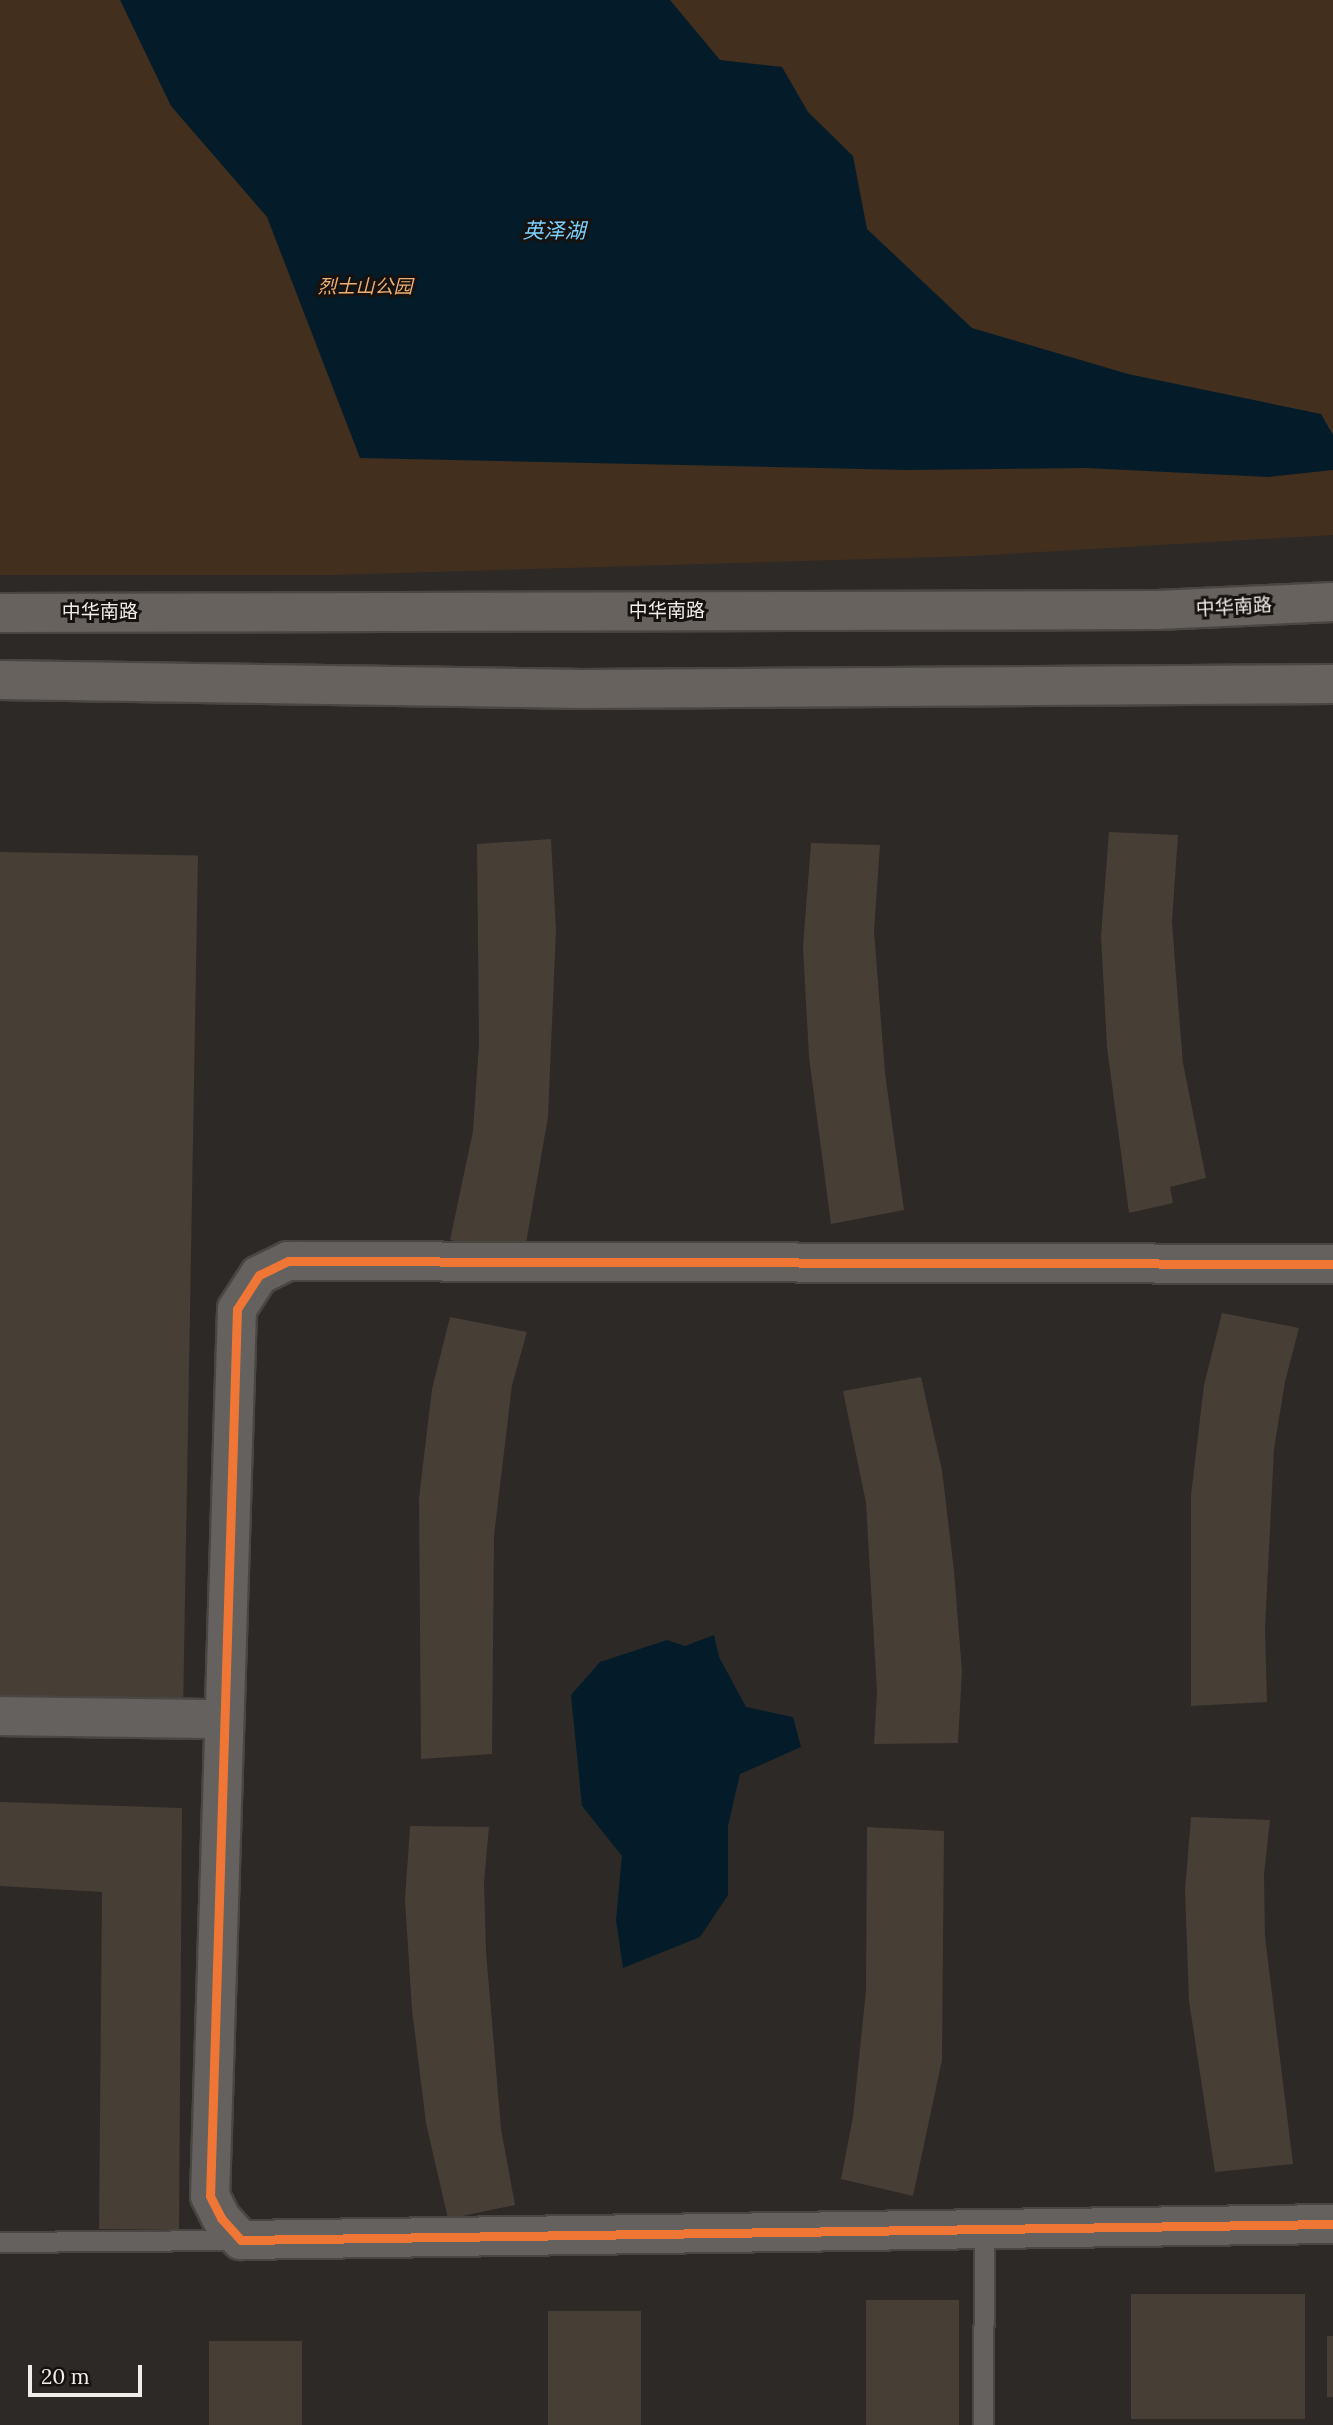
<!DOCTYPE html>
<meta charset="utf-8">
<style>
body{margin:0}
#map{position:relative;width:1333px;height:2425px;overflow:hidden;background:#2c2927;font-family:Lora,"Noto Sans SC",serif}
div>[style]{position:absolute}
[style*='--x']{left:calc(var(--x)*1px);top:calc(var(--y)*1px);width:calc(var(--w)*1px);rotate:calc(var(--a)*1deg)}
.green>*{inset:0;background:#422f1d}
.water>*{inset:0;background:#041c29}
.building>*{inset:0;background:#473e36;transform-origin:0 0}
.roads{filter:drop-shadow(2px 0 #494643) drop-shadow(-2px 0 #494643) drop-shadow(0 2px #494643) drop-shadow(0 -2px #494643)}
.lane>*{height:19px;margin:-9.5px;padding:0 9.5px;transform-origin:9.5px;border-radius:9.5px;background:#64615f}
.street>*{height:38px;margin:-19px;padding:0 19px;transform-origin:19px;border-radius:19px;background:#64615f}
.secondary>*{height:38px;margin:-19px;padding:0 19px;transform-origin:19px;border-radius:19px;background:#68625e}
.cycleway>*{height:9px;margin:-4.5px;padding:0 4.5px;transform-origin:4.5px;border-radius:4.5px;background:#f07635}
span{translate:-50% -50%;white-space:nowrap;text-align:center;line-height:1.15;-webkit-text-stroke:6px #151210;paint-order:stroke}
.park-label{font-size:19px;color:#eeaf75;font-style:italic}
.street-label{font-size:19px;color:#f1ede9}
.water-label{font-size:21px;color:#7cd1ff;font-style:italic}
.scale{position:absolute;left:28px;top:2365px;width:114px;height:32px;box-sizing:border-box;border:4px solid #f1ede9;border-top:0;padding-left:9px;font-size:21px;line-height:24px;white-space:nowrap;color:#f1ede9;-webkit-text-stroke:5px #151210;paint-order:stroke}
</style>
<div id="map">
<div class="green">
<i style="clip-path:polygon(0 0,1333px 0,1333px 535px,974px 556px,334px 575px,0 575px)"></i>
</div>
<div class="water">
<i style="clip-path:polygon(120px 0,670px 0,720px 60px,782px 67px,808px 112px,853px 156px,867px 229px,972px 328px,1128px 374px,1321px 414px,1333px 435px,1333px 470px,1268px 477px,1086px 468px,907px 470px,360px 458px,267px 217px,171px 106px)"></i>
<i style="clip-path:polygon(714px 1635px,719px 1657px,746px 1707px,793px 1717px,801px 1747px,740px 1774px,728px 1826px,728px 1895px,700px 1937px,623px 1968px,616px 1920px,622px 1856px,582px 1806px,571px 1695px,600px 1662px,667px 1640px,685px 1646px)"></i>
</div>
<div class="building">
<i style="clip-path:polygon(1109px 832px,1178px 835px,1172px 921px,1178px 1002px,1183px 1063px,1206px 1178px,1170px 1187px,1173px 1203px,1129px 1213px,1107px 1047px,1101px 936px)"></i>
<i style="clip-path:polygon(551px 839px,556px 930px,548px 1117px,524px 1255px,450px 1240px,473px 1131px,479px 1043px,477px 844px)"></i>
<i style="clip-path:polygon(811px 843px,880px 845px,874px 931px,885px 1073px,904px 1210px,831px 1224px,809px 1057px,803px 947px)"></i>
<i style="left:0;top:852px;width:198px;height:846px;rotate:1deg"></i>
<i style="clip-path:polygon(1222px 1313px,1299px 1328px,1285px 1382px,1274px 1449px,1265px 1629px,1267px 1702px,1191px 1706px,1191px 1495px,1204px 1385px)"></i>
<i style="clip-path:polygon(450px 1317px,527px 1332px,512px 1385px,494px 1536px,492px 1754px,421px 1759px,419px 1498px,432px 1389px)"></i>
<i style="clip-path:polygon(921px 1377px,942px 1470px,954px 1571px,962px 1671px,958px 1743px,874px 1744px,877px 1692px,866px 1503px,843px 1391px)"></i>
<i style="clip-path:polygon(0 1802px,182px 1808px,179px 2230px,99px 2229px,102px 1892px,0 1886px)"></i>
<i style="clip-path:polygon(1191px 1817px,1270px 1820px,1264px 1874px,1265px 1937px,1293px 2164px,1215px 2172px,1189px 2001px,1185px 1891px)"></i>
<i style="clip-path:polygon(410px 1826px,489px 1827px,484px 1882px,486px 1951px,501px 2129px,515px 2205px,448px 2219px,426px 2123px,412px 2010px,405px 1900px)"></i>
<i style="clip-path:polygon(867px 1827px,944px 1831px,942px 2060px,913px 2196px,841px 2179px,853px 2117px,866px 1990px)"></i>
<i style="left:1131px;top:2294px;width:174px;height:125px"></i>
<i style="left:866px;top:2300px;width:93px;height:125px"></i>
<i style="left:548px;top:2311px;width:93px;height:114px"></i>
<i style="left:1327px;top:2336px;width:6px;height:61px"></i>
<i style="left:209px;top:2341px;width:93px;height:84px"></i>
</div>
<div class="roads">
<div class="lane">
<i style="--x:0;--y:2242;--w:240;--a:-0.5"></i>
<i style="--x:983;--y:2425;--w:196;--a:-89.7"></i>
</div>
<div class="street">
<i style="--x:1333;--y:1264;--w:1045;--a:-179.84"></i>
<i style="--x:288;--y:1261;--w:32;--a:154"></i>
<i style="--x:259;--y:1275;--w:40;--a:122.9"></i>
<i style="--x:237;--y:1309;--w:887;--a:91.74"></i>
<i style="--x:210;--y:2196;--w:25;--a:63"></i>
<i style="--x:221;--y:2218;--w:30;--a:48"></i>
<i style="--x:241;--y:2240;--w:1092;--a:-0.84"></i>
<i style="--x:0;--y:1716;--w:224;--a:0.8"></i>
</div>
<div class="secondary">
<i style="--x:0;--y:613;--w:1157;--a:-0.15"></i>
<i style="--x:1157;--y:610;--w:176;--a:-2.6"></i>
<i style="--x:0;--y:680;--w:583;--a:0.88"></i>
<i style="--x:583;--y:689;--w:750;--a:-0.38"></i>
</div>
</div>
<div class="cycleway">
<i style="--x:1333;--y:1264;--w:1045;--a:-179.84"></i>
<i style="--x:288;--y:1261;--w:32;--a:154"></i>
<i style="--x:259;--y:1275;--w:40;--a:122.9"></i>
<i style="--x:237;--y:1309;--w:887;--a:91.74"></i>
<i style="--x:210;--y:2196;--w:25;--a:63"></i>
<i style="--x:221;--y:2218;--w:30;--a:48"></i>
<i style="--x:241;--y:2240;--w:1092;--a:-0.84"></i>
</div>
<div class="park-label">
<span style="left:365px;top:287px">烈士山公园</span>
</div>
<div class="street-label">
<span style="left:1234px;top:607px;rotate:-3deg">中华南路</span>
<span style="left:667px;top:611px">中华南路</span>
<span style="left:100px;top:612px">中华南路</span>
</div>
<div class="water-label">
<span style="left:554px;top:231px">英泽湖</span>
</div>
<div class="scale">20 m</div>
</div>
